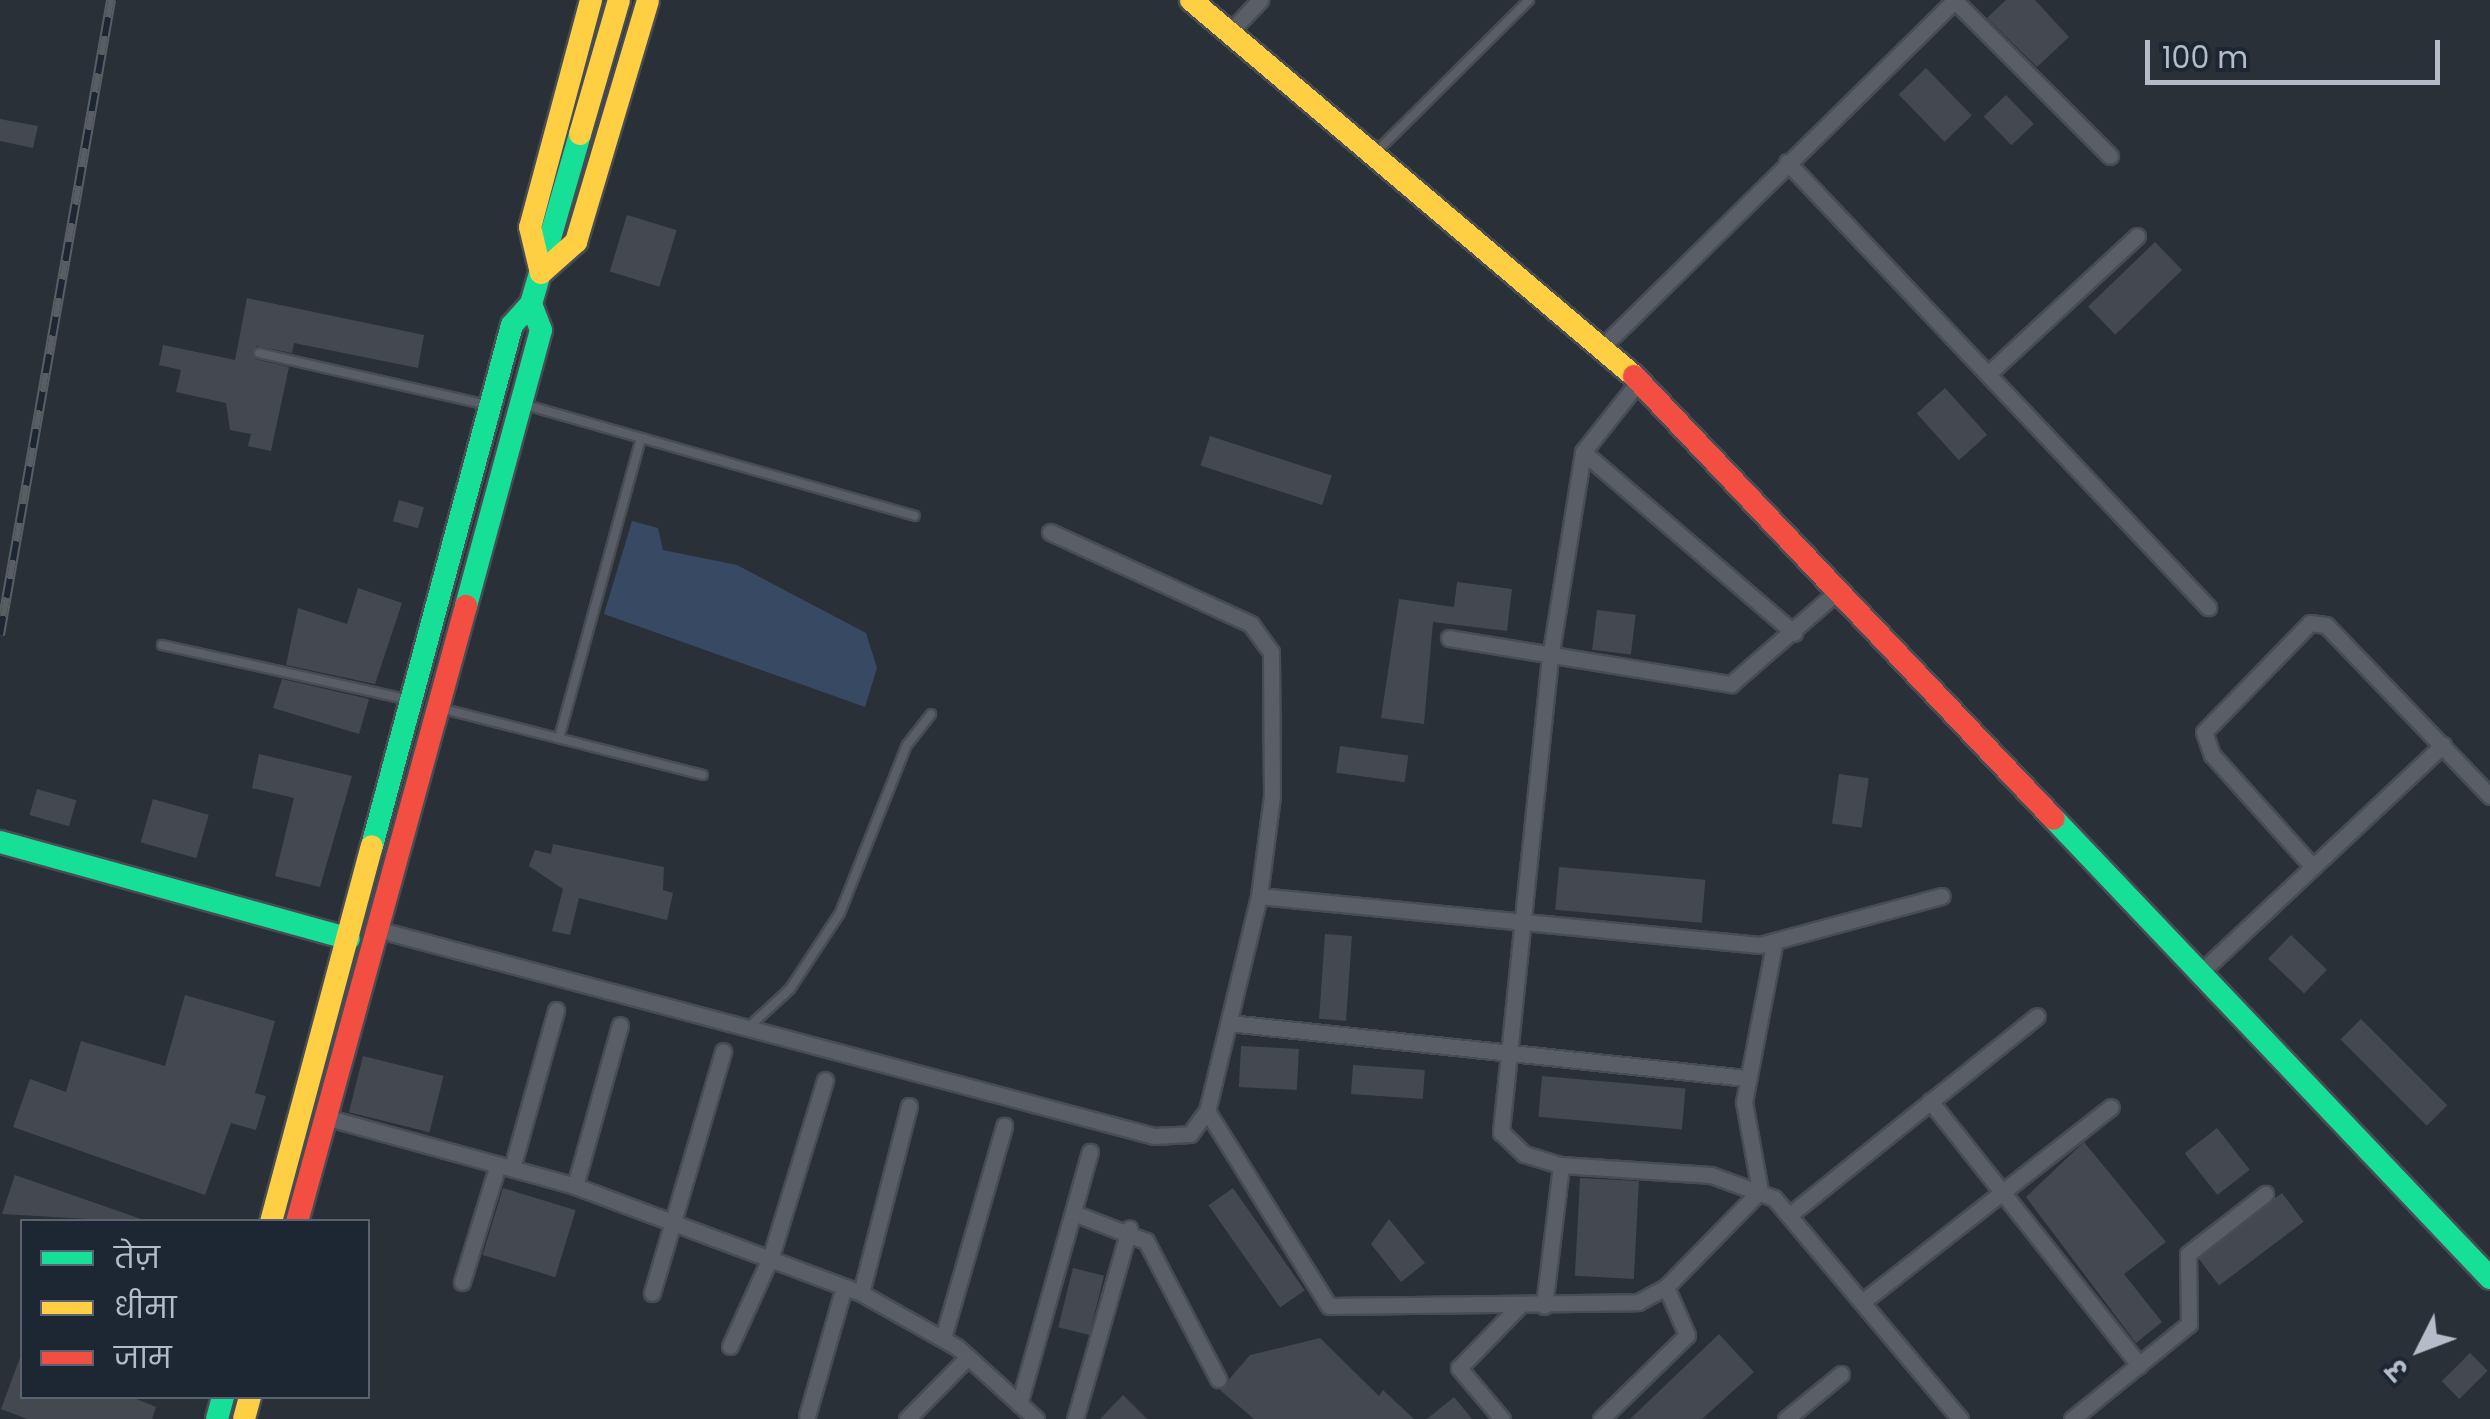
<!DOCTYPE html>
<meta charset="utf-8">
<style>
body{margin:0}
#map{position:relative;width:2490px;height:1419px;overflow:hidden;background:#2a3038;font-family:Poppins,"Noto Sans Devanagari",sans-serif}
div>[style]{position:absolute}
[style*='--x']{left:calc(var(--x)*1px);top:calc(var(--y)*1px);width:calc(var(--w)*1px);rotate:calc(var(--a)*1deg)}
.water>*{inset:0;background:#384963}
.building>*{inset:0;background:#444950;transform-origin:0 0}
.roads{filter:drop-shadow(2px 0 #484c53) drop-shadow(-2px 0 #484c53) drop-shadow(0 2px #484c53) drop-shadow(0 -2px #484c53)}
.lane>*{height:8px;margin:-4px;padding:0 4px;transform-origin:4px;border-radius:4px;background:#5a5e66}
.street>*{height:15px;margin:-7.5px;padding:0 7.5px;transform-origin:7.5px;border-radius:7.5px;background:#5a5e66}
.fast>*{height:22px;margin:-11px;padding:0 11px;transform-origin:11px;border-radius:11px;background:#16e098}
.slow>*{height:22px;margin:-11px;padding:0 11px;transform-origin:11px;border-radius:11px;background:#ffcf43}
.jam>*{height:22px;margin:-11px;padding:0 11px;transform-origin:11px;border-radius:11px;background:#f24e42}
.rail>*{height:10px;margin-top:-5px;transform-origin:0;background:repeating-linear-gradient(90deg,#1d2633 0 19px,#595d64 0 38px);box-sizing:border-box;border-block:2px solid #595d64}
span{translate:-50% -50%;white-space:nowrap;text-align:center;line-height:1.15;-webkit-text-stroke:8px #1d2633;paint-order:stroke}
.legend{position:absolute;left:20px;top:1219px;width:350px;height:180px;box-sizing:border-box;background:#1d2633;border:2px solid #59626f;margin:0;padding:12px 18px;list-style:none;font-size:30px;color:#b4bcc9}
.legend li{display:flex;align-items:center;gap:20px;height:50px}
.legend b{width:50px;border:2px solid #59626f}
.north{position:absolute;left:2370px;top:1299px;width:100px;height:100px;-webkit-text-stroke:8px #1d2633;paint-order:stroke;rotate:228deg;font-size:28px;font-weight:700;line-height:40px;text-align:center;color:#b4bcc9}
.north::after{content:'';display:block;margin:auto;width:35px;height:45px;background:#b4bcc9;clip-path:polygon(50% 0,100% 100%,50% 72%,0 100%)}
.scale{position:absolute;left:2145px;top:40px;width:295px;height:45px;box-sizing:border-box;border:5px solid #b4bcc9;border-top:0;padding-left:12px;font-size:30px;line-height:35px;white-space:nowrap;color:#b4bcc9;-webkit-text-stroke:8px #1d2633;paint-order:stroke}
</style>
<div id="map">
<div class="water">
<i style="clip-path:polygon(632px 521px,658px 528px,663px 550px,737px 565px,866px 633px,877px 668px,865px 707px,604px 614px)"></i>
</div>
<div class="building">
<i style="clip-path:polygon(2006px 0,2035px 0,2069px 37px,2037px 67px,1987px 18px)"></i>
<i style="left:1926px;top:68px;width:66px;height:38px;rotate:46deg"></i>
<i style="left:2006px;top:95px;width:40px;height:31px;rotate:46deg"></i>
<i style="clip-path:polygon(0 119px,38px 126px,33px 148px,0 141px)"></i>
<i style="left:627px;top:215px;width:52px;height:59px;rotate:17deg"></i>
<i style="left:2155px;top:242px;width:39px;height:93px;rotate:46deg"></i>
<i style="clip-path:polygon(247px 298px,424px 335px,418px 368px,294px 343px,292px 353px,256px 346px,255px 359px,289px 367px,271px 451px,248px 446px,251px 434px,230px 430px,226px 403px,176px 392px,181px 370px,159px 365px,163px 345px,235px 360px)"></i>
<i style="left:1945px;top:388px;width:63px;height:38px;rotate:48deg"></i>
<i style="left:1210px;top:436px;width:128px;height:31px;rotate:18deg"></i>
<i style="left:399px;top:500px;width:26px;height:22px;rotate:16deg"></i>
<i style="clip-path:polygon(1457px 582px,1512px 589px,1507px 631px,1433px 622px,1424px 724px,1381px 718px,1399px 599px,1454px 607px)"></i>
<i style="clip-path:polygon(358px 588px,402px 603px,375px 684px,286px 665px,298px 608px,347px 624px)"></i>
<i style="left:1597px;top:610px;width:39px;height:40px;rotate:7deg"></i>
<i style="clip-path:polygon(282px 679px,369px 699px,359px 734px,273px 708px)"></i>
<i style="left:1340px;top:746px;width:69px;height:27px;rotate:8deg"></i>
<i style="clip-path:polygon(259px 754px,352px 776px,320px 887px,275px 876px,294px 798px,252px 788px)"></i>
<i style="left:1839px;top:774px;width:30px;height:50px;rotate:8deg"></i>
<i style="left:37px;top:789px;width:41px;height:27px;rotate:16deg"></i>
<i style="left:153px;top:799px;width:58px;height:45px;rotate:16deg"></i>
<i style="clip-path:polygon(553px 844px,664px 867px,663px 890px,673px 893px,667px 920px,579px 898px,570px 935px,552px 931px,563px 889px,529px 866px,535px 850px,551px 854px)"></i>
<i style="left:1559px;top:867px;width:147px;height:43px;rotate:5deg"></i>
<i style="left:1325px;top:934px;width:27px;height:85px;rotate:4deg"></i>
<i style="left:2291px;top:935px;width:50px;height:33px;rotate:44deg"></i>
<i style="clip-path:polygon(185px 995px,275px 1021px,255px 1093px,266px 1096px,256px 1130px,231px 1123px,205px 1195px,13px 1127px,30px 1079px,66px 1092px,81px 1041px,165px 1066px)"></i>
<i style="left:2361px;top:1019px;width:122px;height:29px;rotate:45deg"></i>
<i style="left:1241px;top:1046px;width:58px;height:41px;rotate:3deg"></i>
<i style="left:363px;top:1056px;width:83px;height:58px;rotate:14deg"></i>
<i style="left:1353px;top:1065px;width:72px;height:29px;rotate:4deg"></i>
<i style="left:1542px;top:1076px;width:144px;height:41px;rotate:5deg"></i>
<i style="left:2217px;top:1128px;width:53px;height:41px;rotate:52deg"></i>
<i style="clip-path:polygon(2084px 1142px,2166px 1242px,2124px 1274px,2162px 1322px,2136px 1343px,2026px 1197px)"></i>
<i style="clip-path:polygon(15px 1175px,141px 1219px,140px 1222px,2px 1214px)"></i>
<i style="left:1580px;top:1178px;width:59px;height:98px;rotate:3deg"></i>
<i style="left:503px;top:1188px;width:76px;height:70px;rotate:17deg"></i>
<i style="left:1233px;top:1188px;width:125px;height:30px;rotate:55deg"></i>
<i style="left:2282px;top:1193px;width:36px;height:106px;rotate:53deg"></i>
<i style="clip-path:polygon(1389px 1219px,1425px 1263px,1401px 1282px,1371px 1244px)"></i>
<i style="left:1073px;top:1268px;width:32px;height:61px;rotate:14deg"></i>
<i style="clip-path:polygon(1719px 1334px,1754px 1372px,1702px 1419px,1630px 1419px)"></i>
<i style="clip-path:polygon(1320px 1338px,1379px 1396px,1383px 1390px,1414px 1419px,1254px 1419px,1220px 1390px,1250px 1355px)"></i>
<i style="left:2470px;top:1353px;width:25px;height:40px;rotate:45deg"></i>
<i style="clip-path:polygon(21px 1355px,22px 1396px,129px 1396px,156px 1407px,152px 1419px,27px 1419px,1px 1409px)"></i>
<i style="clip-path:polygon(1123px 1395px,1147px 1419px,1100px 1419px)"></i>
<i style="clip-path:polygon(1454px 1397px,1472px 1419px,1427px 1419px)"></i>
</div>
<div class="roads">
<div class="lane">
<i style="--x:1377;--y:151;--w:214;--a:-44.8"></i>
<i style="--x:259;--y:353;--w:231;--a:12.8"></i>
<i style="--x:529;--y:406;--w:401;--a:15.9"></i>
<i style="--x:162;--y:645;--w:250;--a:12.5"></i>
<i style="--x:444;--y:709;--w:267;--a:14.3"></i>
<i style="--x:559;--y:738;--w:311;--a:-74.7"></i>
<i style="--x:751;--y:1025;--w:53;--a:-42.7"></i>
<i style="--x:790;--y:989;--w:91;--a:-56.7"></i>
<i style="--x:840;--y:913;--w:181;--a:-68.3"></i>
<i style="--x:907;--y:745;--w:39;--a:-52"></i>
</div>
<div class="street">
<i style="--x:1955;--y:1;--w:219;--a:45"></i>
<i style="--x:1228;--y:34;--w:47;--a:-46.7"></i>
<i style="--x:1787;--y:162;--w:613;--a:46.59"></i>
<i style="--x:1604;--y:345;--w:492;--a:-44.5"></i>
<i style="--x:1988;--y:374;--w:203;--a:-42.8"></i>
<i style="--x:1639;--y:381;--w:90;--a:128.3"></i>
<i style="--x:1583;--y:452;--w:208;--a:99.1"></i>
<i style="--x:1550;--y:657;--w:478;--a:95.9"></i>
<i style="--x:1501;--y:1132;--w:32;--a:44"></i>
<i style="--x:1524;--y:1154;--w:39;--a:17"></i>
<i style="--x:1561;--y:1165;--w:150;--a:3.8"></i>
<i style="--x:1711;--y:1175;--w:67;--a:20.1"></i>
<i style="--x:1774;--y:1198;--w:289;--a:49.9"></i>
<i style="--x:1583;--y:452;--w:278;--a:40.6"></i>
<i style="--x:1449;--y:638;--w:286;--a:9.3"></i>
<i style="--x:1731;--y:684;--w:143;--a:-41"></i>
<i style="--x:2313;--y:867;--w:151;--a:-132"></i>
<i style="--x:2212;--y:755;--w:24;--a:-109"></i>
<i style="--x:2204;--y:732;--w:152;--a:-45.8"></i>
<i style="--x:2310;--y:623;--w:16;--a:7"></i>
<i style="--x:2326;--y:625;--w:237;--a:46.2"></i>
<i style="--x:1259;--y:896;--w:503;--a:5.59"></i>
<i style="--x:1760;--y:945;--w:188;--a:-15.1"></i>
<i style="--x:376;--y:929;--w:805;--a:14.9"></i>
<i style="--x:1154;--y:1136;--w:36;--a:-3"></i>
<i style="--x:1190;--y:1134;--w:29;--a:-54"></i>
<i style="--x:1207;--y:1111;--w:221;--a:-76.4"></i>
<i style="--x:1259;--y:896;--w:101;--a:-82.6"></i>
<i style="--x:1272;--y:796;--w:144;--a:-90.4"></i>
<i style="--x:1271;--y:652;--w:34;--a:-126"></i>
<i style="--x:1251;--y:624;--w:221;--a:-155.4"></i>
<i style="--x:2201;--y:972;--w:332;--a:-43.2"></i>
<i style="--x:1229;--y:1023;--w:520;--a:6.07"></i>
<i style="--x:1930;--y:1101;--w:337;--a:51.6"></i>
<i style="--x:1207;--y:1111;--w:230;--a:58"></i>
<i style="--x:1329;--y:1306;--w:309;--a:-0.7"></i>
<i style="--x:1638;--y:1302;--w:32;--a:-28"></i>
<i style="--x:1666;--y:1287;--w:134;--a:-45.6"></i>
<i style="--x:1760;--y:1191;--w:90;--a:-100.2"></i>
<i style="--x:1744;--y:1102;--w:161;--a:-79.2"></i>
<i style="--x:325;--y:1117;--w:259;--a:15.4"></i>
<i style="--x:575;--y:1186;--w:305;--a:20.5"></i>
<i style="--x:861;--y:1293;--w:110;--a:29.4"></i>
<i style="--x:957;--y:1347;--w:107;--a:42.3"></i>
<i style="--x:512;--y:1168;--w:164;--a:-74.4"></i>
<i style="--x:575;--y:1186;--w:167;--a:-74.4"></i>
<i style="--x:1792;--y:1213;--w:314;--a:-38.8"></i>
<i style="--x:1076;--y:1214;--w:75;--a:21.1"></i>
<i style="--x:1146;--y:1241;--w:156;--a:62.4"></i>
<i style="--x:462;--y:1282;--w:123;--a:-73"></i>
<i style="--x:652;--y:1293;--w:252;--a:-73.6"></i>
<i style="--x:861;--y:1293;--w:193;--a:-75.6"></i>
<i style="--x:1866;--y:1299;--w:311;--a:-38.1"></i>
<i style="--x:1544;--y:1306;--w:142;--a:-83.1"></i>
<i style="--x:943;--y:1338;--w:221;--a:-73.9"></i>
<i style="--x:730;--y:1346;--w:99;--a:-65.5"></i>
<i style="--x:771;--y:1256;--w:184;--a:-72.9"></i>
<i style="--x:1019;--y:1404;--w:262;--a:-74.3"></i>
<i style="--x:807;--y:1416;--w:134;--a:-74"></i>
<i style="--x:907;--y:1419;--w:87;--a:-45.5"></i>
<i style="--x:1075;--y:1419;--w:198;--a:-74.1"></i>
<i style="--x:1502;--y:1419;--w:67;--a:-130.1"></i>
<i style="--x:1459;--y:1368;--w:86;--a:-45.9"></i>
<i style="--x:1601;--y:1419;--w:120;--a:-44.3"></i>
<i style="--x:1687;--y:1335;--w:52;--a:-113.6"></i>
<i style="--x:1786;--y:1419;--w:71;--a:-39.3"></i>
<i style="--x:2072;--y:1419;--w:151;--a:-39.1"></i>
<i style="--x:2189;--y:1324;--w:70;--a:-90.8"></i>
<i style="--x:2188;--y:1254;--w:98;--a:-37.9"></i>
</div>
<div class="fast">
<i style="--x:466;--y:606;--w:286;--a:-74.8"></i>
<i style="--x:541;--y:330;--w:28;--a:-111"></i>
<i style="--x:2054;--y:819;--w:633;--a:46.47"></i>
<i style="--x:0;--y:842;--w:362;--a:15.5"></i>
<i style="--x:372;--y:846;--w:539;--a:-74.96"></i>
<i style="--x:512;--y:325;--w:28;--a:-48"></i>
<i style="--x:531;--y:304;--w:177;--a:-73.9"></i>
<i style="--x:217;--y:1419;--w:24;--a:-75"></i>
</div>
<div class="slow">
<i style="--x:591;--y:0;--w:235;--a:105"></i>
<i style="--x:530;--y:227;--w:47;--a:76.6"></i>
<i style="--x:541;--y:273;--w:47;--a:-41.5"></i>
<i style="--x:576;--y:242;--w:252;--a:-73.4"></i>
<i style="--x:1191;--y:0;--w:581;--a:40.32"></i>
<i style="--x:580;--y:134;--w:140;--a:-73.8"></i>
<i style="--x:271;--y:1222;--w:389;--a:-75"></i>
<i style="--x:244;--y:1419;--w:24;--a:-75"></i>
</div>
<div class="jam">
<i style="--x:1634;--y:376;--w:610;--a:46.53"></i>
<i style="--x:297;--y:1222;--w:639;--a:-74.66"></i>
</div>
</div>
<div class="rail">
<i style="--x:0;--y:635;--w:645;--a:-80.08"></i>
</div>
<ul class="legend">
<li><b style="height:12px;background:#16e098"></b>तेज़</li>
<li><b style="height:12px;background:#ffcf43"></b>धीमा</li>
<li><b style="height:12px;background:#f24e42"></b>जाम</li>
</ul>
<div class="north">उ</div>
<div class="scale">100 m</div>
</div>
